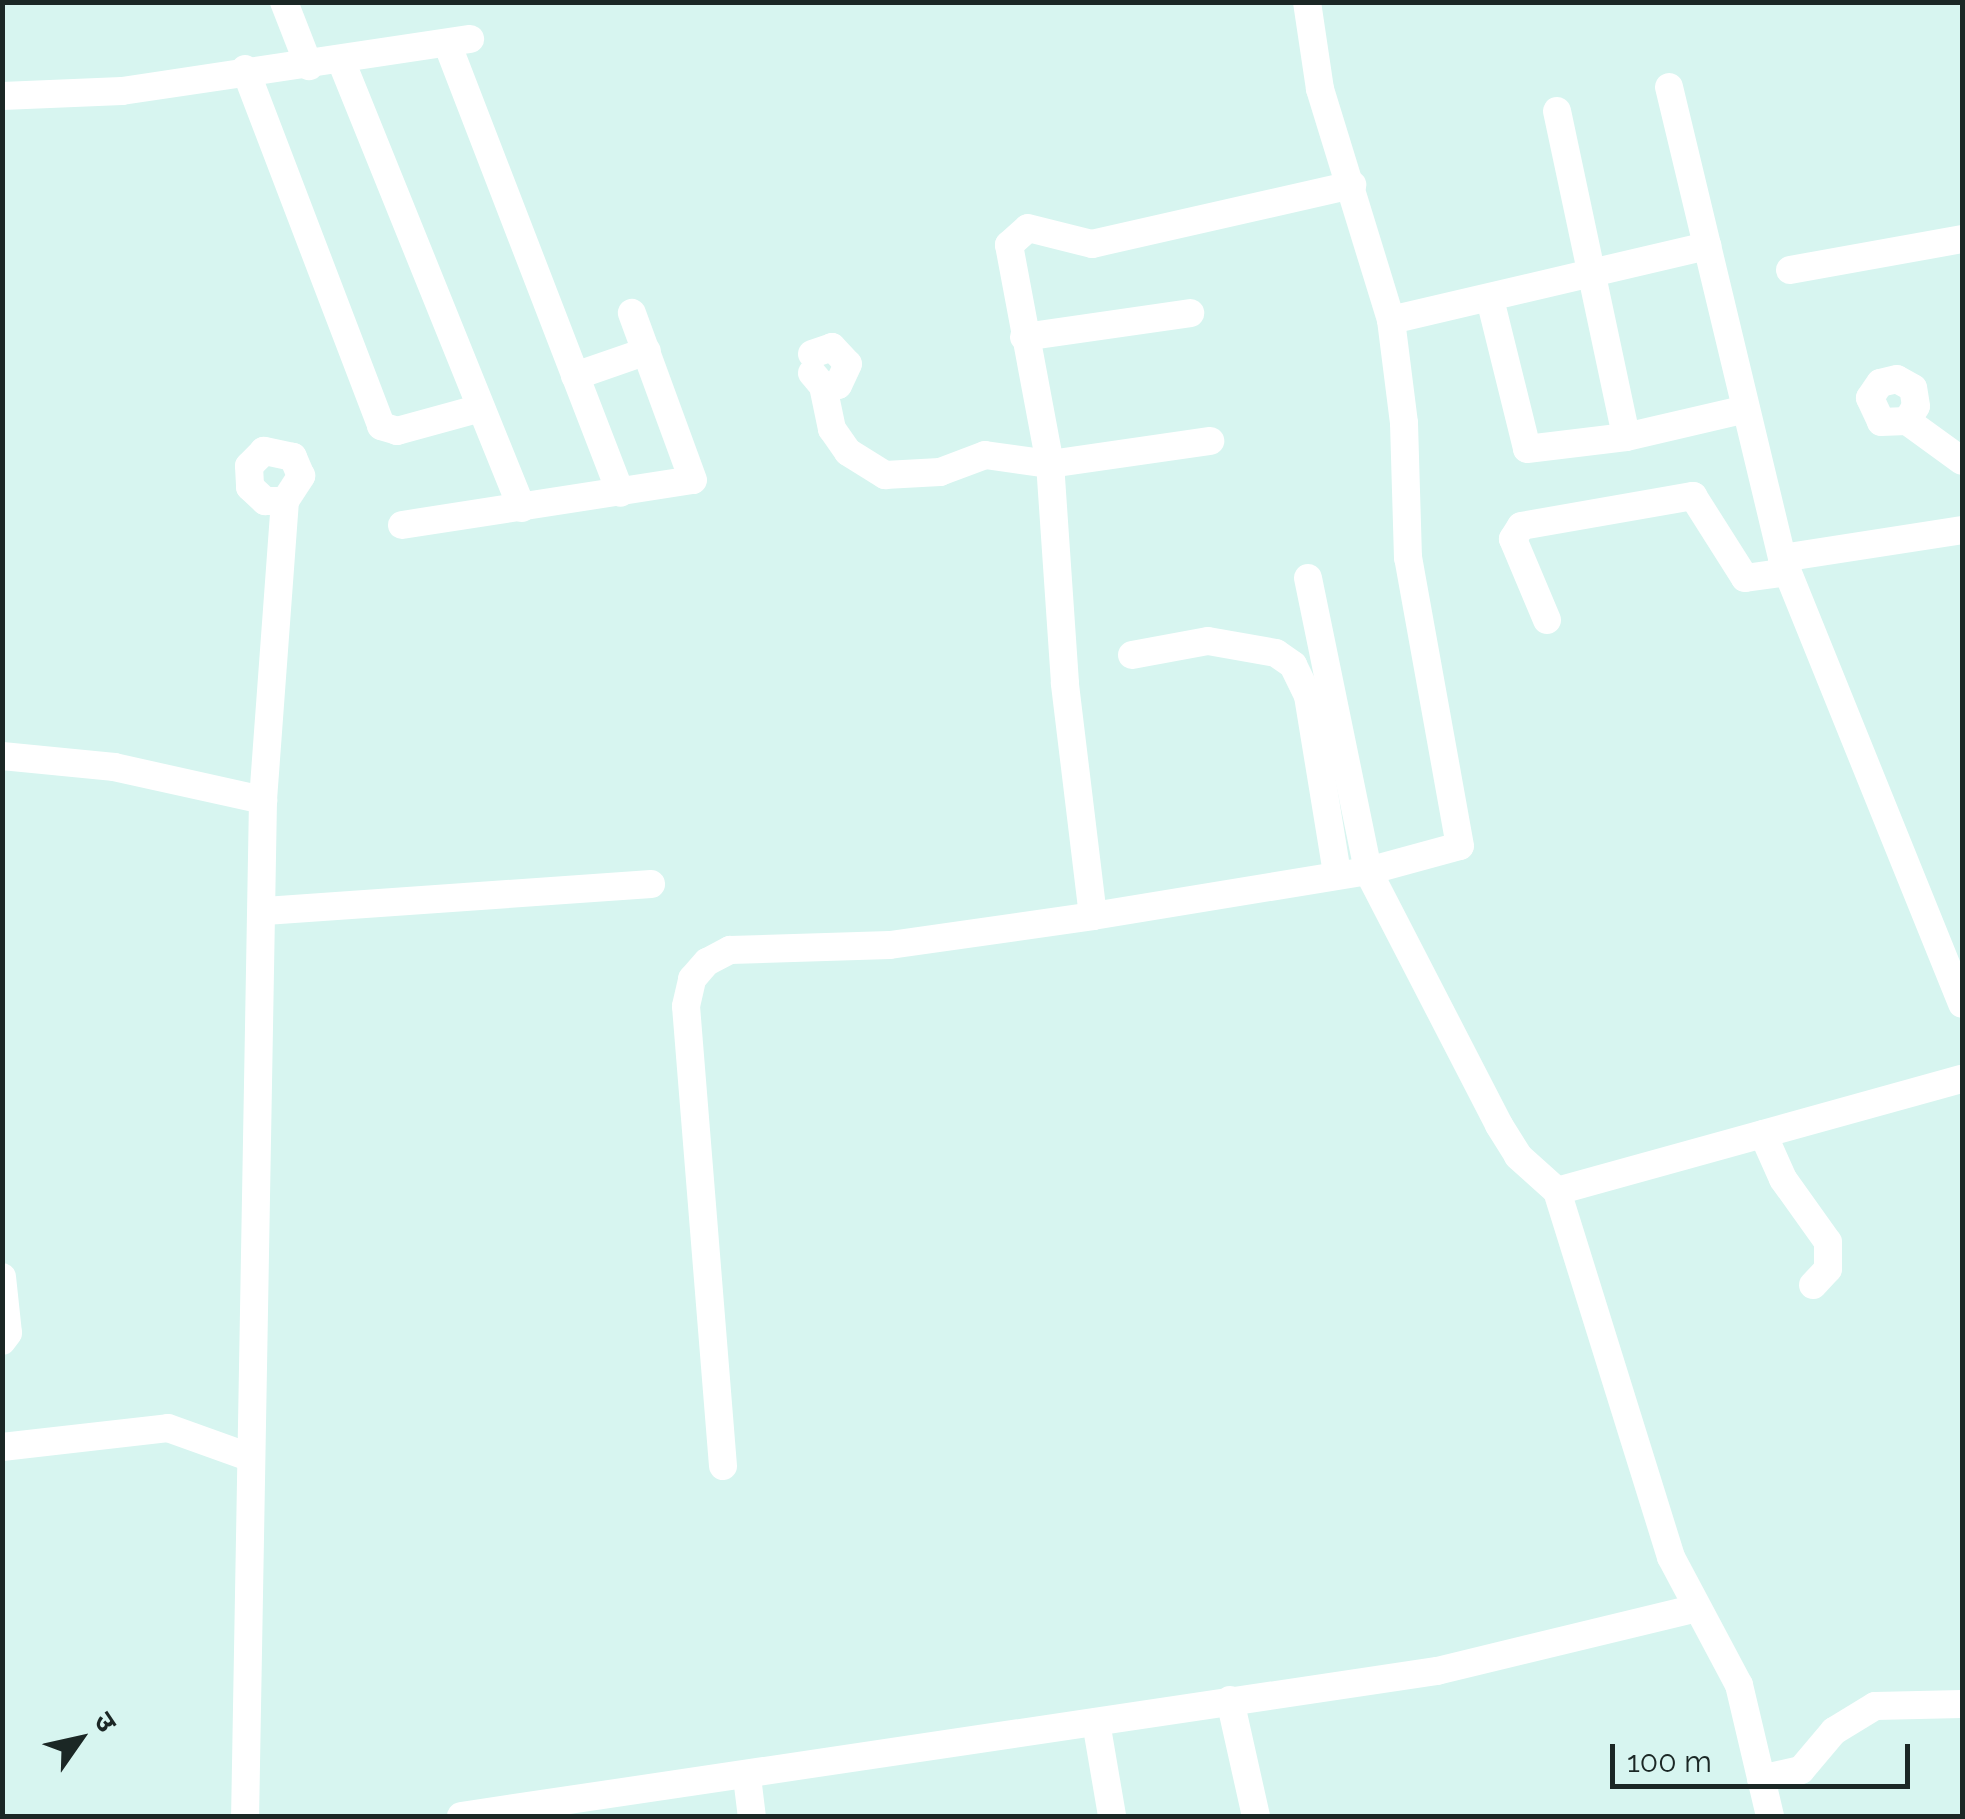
<!DOCTYPE html>
<meta charset="utf-8">
<style>
body{margin:0}
#map{position:relative;width:1965px;height:1819px;overflow:hidden;background:#d7f5f0;font-family:Raleway,"Noto Sans Devanagari",sans-serif}
div>[style]{position:absolute}
[style*='--x']{left:calc(var(--x)*1px);top:calc(var(--y)*1px);width:calc(var(--w)*1px);rotate:calc(var(--a)*1deg)}
.minor>*{height:28px;margin:-14px;padding:0 14px;transform-origin:14px;border-radius:14px;background:#fff}
span{translate:-50% -50%;white-space:nowrap;text-align:center;line-height:1.15;-webkit-text-stroke:10px #d7f5f0;paint-order:stroke}
.frame{position:absolute;inset:0;border:5px solid #1b2725;pointer-events:none}
.north{position:absolute;left:30px;top:1689px;width:100px;height:100px;-webkit-text-stroke:8px #d7f5f0;paint-order:stroke;rotate:56deg;font-size:28px;font-weight:700;line-height:40px;text-align:center;color:#1b2725}
.north::after{content:'';display:block;margin:auto;width:35px;height:45px;background:#1b2725;clip-path:polygon(50% 0,100% 100%,50% 72%,0 100%)}
.scale{position:absolute;left:1610px;top:1744px;width:300px;height:45px;box-sizing:border-box;border:5px solid #1b2725;border-top:0;padding-left:12px;font-size:30px;line-height:35px;white-space:nowrap;color:#1b2725;-webkit-text-stroke:8px #d7f5f0;paint-order:stroke}
</style>
<div id="map">
<div class="minor">
<i style="--x:284;--y:2;--w:69;--a:68.7"></i>
<i style="--x:447;--y:43;--w:482;--a:68.9"></i>
<i style="--x:342;--y:63;--w:480;--a:68"></i>
<i style="--x:245;--y:69;--w:382;--a:69.1"></i>
<i style="--x:381;--y:426;--w:17;--a:17"></i>
<i style="--x:397;--y:431;--w:87;--a:-15.3"></i>
<i style="--x:1669;--y:87;--w:484;--a:76.5"></i>
<i style="--x:1782;--y:558;--w:481;--a:68"></i>
<i style="--x:2;--y:96;--w:120;--a:-2.4"></i>
<i style="--x:122;--y:91;--w:352;--a:-8.5"></i>
<i style="--x:1557;--y:111;--w:333;--a:78"></i>
<i style="--x:1790;--y:270;--w:175;--a:-10.2"></i>
<i style="--x:1490;--y:299;--w:154;--a:76.1"></i>
<i style="--x:1527;--y:449;--w:100;--a:-6.9"></i>
<i style="--x:1626;--y:437;--w:123;--a:-13.1"></i>
<i style="--x:1391;--y:320;--w:325;--a:-13.2"></i>
<i style="--x:1024;--y:337;--w:168;--a:-8.2"></i>
<i style="--x:812;--y:354;--w:21;--a:-19"></i>
<i style="--x:832;--y:347;--w:23;--a:47"></i>
<i style="--x:848;--y:364;--w:23;--a:115"></i>
<i style="--x:838;--y:385;--w:15;--a:176"></i>
<i style="--x:812;--y:373;--w:17;--a:50"></i>
<i style="--x:823;--y:386;--w:44;--a:78.2"></i>
<i style="--x:832;--y:429;--w:28;--a:55"></i>
<i style="--x:848;--y:452;--w:44;--a:31.9"></i>
<i style="--x:885;--y:475;--w:55;--a:-3.1"></i>
<i style="--x:940;--y:472;--w:48;--a:-20.7"></i>
<i style="--x:985;--y:455;--w:66;--a:7.9"></i>
<i style="--x:1050;--y:464;--w:162;--a:-8.2"></i>
<i style="--x:575;--y:376;--w:76;--a:-19.1"></i>
<i style="--x:1907;--y:421;--w:17;--a:-59"></i>
<i style="--x:1916;--y:406;--w:18;--a:-99"></i>
<i style="--x:1913;--y:388;--w:18;--a:-151"></i>
<i style="--x:1897;--y:379;--w:17;--a:167"></i>
<i style="--x:1880;--y:383;--w:18;--a:124"></i>
<i style="--x:1870;--y:398;--w:26;--a:65"></i>
<i style="--x:1881;--y:422;--w:26;--a:-2"></i>
<i style="--x:1907;--y:421;--w:68;--a:36"></i>
<i style="--x:402;--y:525;--w:294;--a:-8.8"></i>
<i style="--x:693;--y:480;--w:178;--a:-110.1"></i>
<i style="--x:1782;--y:558;--w:182;--a:-8.8"></i>
<i style="--x:1308;--y:578;--w:299;--a:78.4"></i>
<i style="--x:1368;--y:871;--w:286;--a:62.7"></i>
<i style="--x:1499;--y:1125;--w:36;--a:58"></i>
<i style="--x:1518;--y:1156;--w:52;--a:41.9"></i>
<i style="--x:1547;--y:620;--w:88;--a:-112.8"></i>
<i style="--x:1513;--y:539;--w:15;--a:-58"></i>
<i style="--x:1521;--y:526;--w:175;--a:-9.9"></i>
<i style="--x:1693;--y:496;--w:97;--a:57.6"></i>
<i style="--x:1745;--y:578;--w:43;--a:-7.9"></i>
<i style="--x:1132;--y:655;--w:77;--a:-10.4"></i>
<i style="--x:1208;--y:641;--w:69;--a:10"></i>
<i style="--x:1276;--y:653;--w:21;--a:35"></i>
<i style="--x:1293;--y:665;--w:34;--a:64"></i>
<i style="--x:1308;--y:696;--w:179;--a:80.7"></i>
<i style="--x:2;--y:756;--w:113;--a:5.6"></i>
<i style="--x:114;--y:767;--w:153;--a:12.5"></i>
<i style="--x:263;--y:800;--w:1016;--a:91.01"></i>
<i style="--x:263;--y:800;--w:300;--a:-85.8"></i>
<i style="--x:285;--y:501;--w:30;--a:-57"></i>
<i style="--x:301;--y:476;--w:21;--a:-113"></i>
<i style="--x:293;--y:457;--w:30;--a:-168"></i>
<i style="--x:264;--y:451;--w:21;--a:135"></i>
<i style="--x:249;--y:466;--w:21;--a:87"></i>
<i style="--x:250;--y:487;--w:21;--a:43"></i>
<i style="--x:265;--y:501;--w:20;--a:0"></i>
<i style="--x:265;--y:911;--w:387;--a:-4"></i>
<i style="--x:1093;--y:916;--w:235;--a:-96.9"></i>
<i style="--x:1065;--y:683;--w:220;--a:-93.9"></i>
<i style="--x:1050;--y:464;--w:223;--a:-100.6"></i>
<i style="--x:1009;--y:245;--w:25;--a:-42"></i>
<i style="--x:1028;--y:228;--w:66;--a:14"></i>
<i style="--x:1092;--y:244;--w:267;--a:-12.8"></i>
<i style="--x:1763;--y:1134;--w:49;--a:66"></i>
<i style="--x:1783;--y:1179;--w:77;--a:54.5"></i>
<i style="--x:1828;--y:1242;--w:27;--a:90"></i>
<i style="--x:1828;--y:1269;--w:22;--a:133"></i>
<i style="--x:2;--y:1277;--w:56;--a:83.9"></i>
<i style="--x:8;--y:1333;--w:10;--a:127"></i>
<i style="--x:2;--y:1447;--w:167;--a:-6.5"></i>
<i style="--x:168;--y:1428;--w:83;--a:19.7"></i>
<i style="--x:723;--y:1466;--w:461;--a:-94.6"></i>
<i style="--x:686;--y:1006;--w:28;--a:-77"></i>
<i style="--x:692;--y:979;--w:23;--a:-49"></i>
<i style="--x:707;--y:962;--w:26;--a:-28"></i>
<i style="--x:730;--y:950;--w:160;--a:-1.8"></i>
<i style="--x:890;--y:945;--w:205;--a:-8.1"></i>
<i style="--x:1093;--y:916;--w:279;--a:-9.3"></i>
<i style="--x:1368;--y:871;--w:95;--a:-15.2"></i>
<i style="--x:1460;--y:846;--w:293;--a:-100.2"></i>
<i style="--x:1408;--y:558;--w:135;--a:-91.7"></i>
<i style="--x:1404;--y:423;--w:104;--a:-97.2"></i>
<i style="--x:1391;--y:320;--w:242;--a:-107.1"></i>
<i style="--x:1320;--y:89;--w:88;--a:-98.5"></i>
<i style="--x:1230;--y:1700;--w:119;--a:77.4"></i>
<i style="--x:1096;--y:1722;--w:95;--a:80.3"></i>
<i style="--x:747;--y:1777;--w:39;--a:83"></i>
<i style="--x:1761;--y:1779;--w:41;--a:-12.7"></i>
<i style="--x:1801;--y:1770;--w:51;--a:-49.8"></i>
<i style="--x:1834;--y:1731;--w:48;--a:-31.4"></i>
<i style="--x:1875;--y:1706;--w:87;--a:-1.3"></i>
<i style="--x:461;--y:1816;--w:987;--a:-8.45"></i>
<i style="--x:1437;--y:1671;--w:264;--a:-13.6"></i>
<i style="--x:1770;--y:1816;--w:135;--a:-103.3"></i>
<i style="--x:1739;--y:1685;--w:145;--a:-118"></i>
<i style="--x:1671;--y:1557;--w:383;--a:-107.3"></i>
<i style="--x:1557;--y:1191;--w:420;--a:-15.5"></i>
</div>
<div class="frame"></div>
<div class="north">उ</div>
<div class="scale">100 m</div>
</div>
